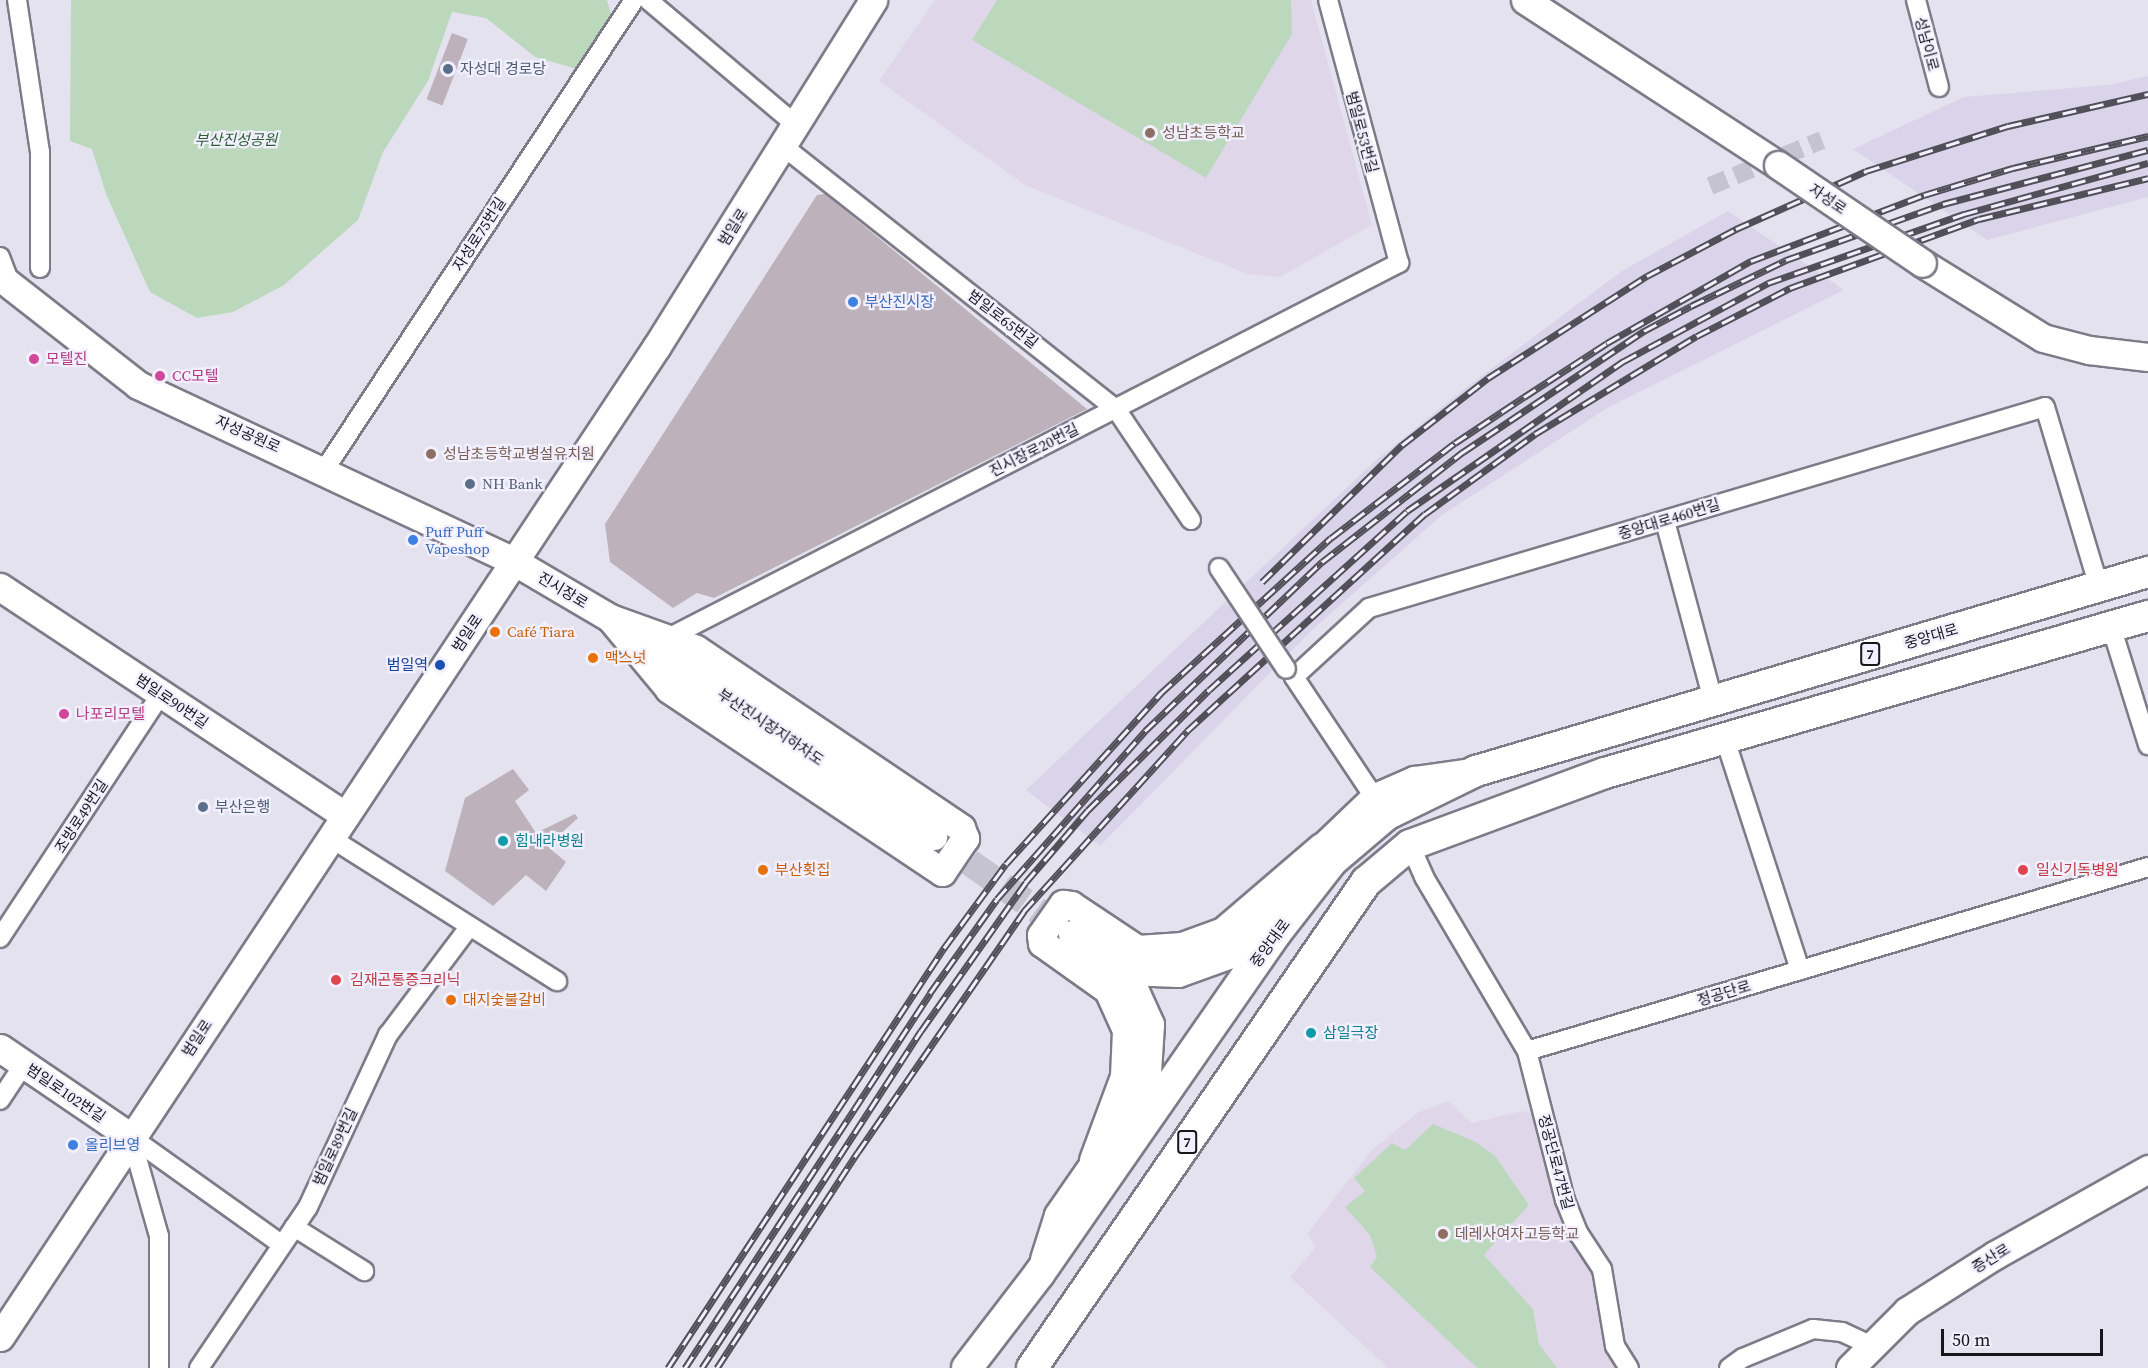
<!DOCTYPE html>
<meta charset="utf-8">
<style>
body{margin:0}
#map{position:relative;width:2148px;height:1368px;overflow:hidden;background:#e5e2f0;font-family:"Source Serif 4","Noto Sans KR",serif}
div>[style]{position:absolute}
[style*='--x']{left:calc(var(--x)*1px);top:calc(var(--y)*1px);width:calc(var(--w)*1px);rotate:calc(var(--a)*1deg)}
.built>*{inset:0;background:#d9d4ea}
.industrial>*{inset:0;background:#e0d6ea}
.green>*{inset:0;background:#bbd8bd}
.building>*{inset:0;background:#bdb1bb;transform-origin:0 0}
.street-tunnel>*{height:18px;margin-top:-9px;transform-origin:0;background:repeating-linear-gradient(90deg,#c6c3d0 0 18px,transparent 0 27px)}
.secondary-tunnel>*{height:27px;margin-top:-13.5px;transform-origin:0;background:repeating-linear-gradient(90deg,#c6c3d0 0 27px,transparent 0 41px)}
.roads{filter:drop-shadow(2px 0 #7e7b88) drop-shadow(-2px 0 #7e7b88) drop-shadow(0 2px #7e7b88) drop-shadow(0 -2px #7e7b88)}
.street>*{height:18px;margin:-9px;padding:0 9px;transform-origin:9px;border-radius:9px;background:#fff}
.secondary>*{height:27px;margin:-13.5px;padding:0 13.5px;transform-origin:13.5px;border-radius:13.5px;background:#fff}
.primary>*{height:30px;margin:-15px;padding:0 15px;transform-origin:15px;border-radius:15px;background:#fff}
.rail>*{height:7px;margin-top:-3.5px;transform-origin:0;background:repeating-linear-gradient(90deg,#f2effe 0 14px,#514f57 0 28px);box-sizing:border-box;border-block:2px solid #514f57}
.bridges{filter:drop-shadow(2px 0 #7e7b88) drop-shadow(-2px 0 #7e7b88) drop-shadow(0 2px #7e7b88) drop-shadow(0 -2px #7e7b88)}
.street-bridge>*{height:18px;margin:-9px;padding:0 9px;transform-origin:9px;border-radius:9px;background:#fff}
.secondary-bridge>*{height:27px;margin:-13.5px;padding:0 13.5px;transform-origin:13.5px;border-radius:13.5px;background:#fff}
.dots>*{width:16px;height:16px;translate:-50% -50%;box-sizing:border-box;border:3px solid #f2effe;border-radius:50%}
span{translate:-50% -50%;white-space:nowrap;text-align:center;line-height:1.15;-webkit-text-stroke:4.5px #f2effe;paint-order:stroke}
.shield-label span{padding:2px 4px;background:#f2effe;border:2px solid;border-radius:4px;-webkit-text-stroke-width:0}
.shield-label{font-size:14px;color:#17161b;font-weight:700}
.street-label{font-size:15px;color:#17161b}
.service-label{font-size:15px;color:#4e5e75}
.left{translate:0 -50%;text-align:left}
.education-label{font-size:15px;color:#785e54}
.park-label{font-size:15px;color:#2e6035;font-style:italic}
.shop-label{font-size:15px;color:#366cbe}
.hotel-label{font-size:15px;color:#b23c85}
.food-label{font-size:15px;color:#c56008}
.transit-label{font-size:15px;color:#164399}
.right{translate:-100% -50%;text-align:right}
.culture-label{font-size:15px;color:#0d838f}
.health-label{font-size:15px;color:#be3a42}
.scale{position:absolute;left:1941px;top:1329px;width:162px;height:27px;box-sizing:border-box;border:3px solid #17161b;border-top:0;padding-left:8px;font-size:18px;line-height:21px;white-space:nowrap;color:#17161b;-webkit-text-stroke:4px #f2effe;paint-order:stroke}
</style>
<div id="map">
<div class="built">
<i style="clip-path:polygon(2148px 76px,2148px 197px,1987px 240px,1853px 149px,1964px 97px,2108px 85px)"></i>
<i style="clip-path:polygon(1728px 211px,1844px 290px,1609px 407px,1442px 515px,1311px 631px,1100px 846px,1026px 790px,1375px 461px,1463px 390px,1622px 271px)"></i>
</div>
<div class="industrial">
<i style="clip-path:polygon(935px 0,1311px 0,1372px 225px,1280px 277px,1248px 274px,1025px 185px,879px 81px)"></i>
<i style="clip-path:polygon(1448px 1101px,1472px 1123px,1522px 1111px,1543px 1116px,1565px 1200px,1602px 1269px,1629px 1368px,1388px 1368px,1290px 1277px,1316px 1247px,1307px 1234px,1371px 1151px,1417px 1113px)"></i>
</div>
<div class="green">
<i style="clip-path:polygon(71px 0,607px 0,612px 17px,577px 69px,535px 57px,486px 18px,452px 12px,428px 81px,383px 152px,358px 220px,284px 285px,233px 312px,197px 318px,150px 292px,106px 194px,92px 149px,70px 141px)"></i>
<i style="clip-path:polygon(997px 0,1291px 0,1292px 34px,1206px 178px,972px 40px)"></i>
<i style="clip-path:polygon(1433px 1124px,1476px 1142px,1495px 1156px,1529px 1205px,1484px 1255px,1533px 1309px,1539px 1344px,1557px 1368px,1477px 1368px,1370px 1267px,1377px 1257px,1370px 1235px,1345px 1207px,1365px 1191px,1354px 1178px,1392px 1143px,1405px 1150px)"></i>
</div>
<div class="building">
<i style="left:452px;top:33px;width:17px;height:71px;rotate:21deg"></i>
<i style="clip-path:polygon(825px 194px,1087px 409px,714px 598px,697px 593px,673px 608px,610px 562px,605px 524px,817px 195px)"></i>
<i style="clip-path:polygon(513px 769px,529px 790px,515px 801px,536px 833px,575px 814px,578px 818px,547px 846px,566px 862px,546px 891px,526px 875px,493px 906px,445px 871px,465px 798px)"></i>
</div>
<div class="street-tunnel">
<i style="--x:1710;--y:186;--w:121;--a:-22.3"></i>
</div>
<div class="secondary-tunnel">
<i style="--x:936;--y:838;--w:166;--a:35.4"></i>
</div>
<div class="roads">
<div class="street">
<i style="--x:17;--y:0;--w:154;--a:81.4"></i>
<i style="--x:40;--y:152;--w:116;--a:90"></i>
<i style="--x:648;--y:0;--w:195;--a:40.2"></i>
<i style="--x:1916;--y:0;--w:90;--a:75.2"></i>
<i style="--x:784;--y:147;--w:423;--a:38.3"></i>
<i style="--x:1116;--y:409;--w:134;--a:56"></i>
<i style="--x:0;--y:257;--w:30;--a:69"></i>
<i style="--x:325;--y:469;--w:562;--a:-56.62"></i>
<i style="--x:1665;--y:521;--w:185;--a:75"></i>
<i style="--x:2111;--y:626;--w:125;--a:72.7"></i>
<i style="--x:668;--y:638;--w:822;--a:-27.16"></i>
<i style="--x:1399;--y:263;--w:272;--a:-105.1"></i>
<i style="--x:1725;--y:739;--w:243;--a:72"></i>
<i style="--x:1380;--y:806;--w:155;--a:-123.7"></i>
<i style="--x:1294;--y:677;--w:102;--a:-42.6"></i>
<i style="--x:1369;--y:608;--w:705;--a:-16.56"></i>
<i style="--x:2045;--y:407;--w:188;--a:73.3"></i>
<i style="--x:329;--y:837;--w:270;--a:32.3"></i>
<i style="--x:1410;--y:845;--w:35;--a:66"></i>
<i style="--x:1424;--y:877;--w:202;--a:59.4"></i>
<i style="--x:1527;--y:1051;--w:154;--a:75.7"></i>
<i style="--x:1565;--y:1200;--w:37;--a:68"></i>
<i style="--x:1579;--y:1234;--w:42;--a:56.7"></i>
<i style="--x:1602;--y:1269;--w:78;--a:80.4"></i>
<i style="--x:1615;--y:1346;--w:26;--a:58"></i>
<i style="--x:0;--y:938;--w:292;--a:-56.6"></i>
<i style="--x:1527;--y:1051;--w:648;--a:-16.5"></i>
<i style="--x:0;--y:1100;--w:43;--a:-56.3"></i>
<i style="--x:131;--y:1137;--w:103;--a:74.2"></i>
<i style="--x:159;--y:1236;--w:132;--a:90"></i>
<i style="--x:131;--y:1137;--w:184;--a:35.5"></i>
<i style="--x:294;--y:1227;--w:83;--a:32.2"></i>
<i style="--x:199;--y:1368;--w:194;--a:-55.9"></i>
<i style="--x:308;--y:1207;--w:190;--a:-65.1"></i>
<i style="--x:388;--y:1035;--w:135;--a:-53.1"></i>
<i style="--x:1729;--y:1368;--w:17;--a:-36"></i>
<i style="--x:1743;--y:1358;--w:76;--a:-22.5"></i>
<i style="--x:1813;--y:1329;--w:29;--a:6"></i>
<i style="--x:1842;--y:1332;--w:33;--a:25"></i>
</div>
<div class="secondary">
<i style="--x:1525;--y:0;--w:302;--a:33.1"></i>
<i style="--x:1922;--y:263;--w:142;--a:31.8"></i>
<i style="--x:2043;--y:338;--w:48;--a:14.6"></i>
<i style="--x:2089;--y:350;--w:59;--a:6.8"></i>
<i style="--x:0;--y:277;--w:175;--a:38"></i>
<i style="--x:138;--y:385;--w:416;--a:25.1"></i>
<i style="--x:515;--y:562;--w:110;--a:30.5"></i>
<i style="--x:610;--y:618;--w:390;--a:34"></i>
<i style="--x:0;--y:587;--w:413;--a:33.5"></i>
<i style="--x:610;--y:618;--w:91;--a:19.8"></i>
<i style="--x:696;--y:649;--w:320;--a:34"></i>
<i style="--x:961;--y:828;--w:11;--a:68"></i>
<i style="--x:965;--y:838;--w:41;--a:124.1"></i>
<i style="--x:942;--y:872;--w:329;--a:-146.2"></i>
<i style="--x:669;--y:689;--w:92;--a:-129.7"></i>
<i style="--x:1309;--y:860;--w:91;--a:-43.7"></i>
<i style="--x:1375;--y:797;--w:43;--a:-23.6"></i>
<i style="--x:1414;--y:780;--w:50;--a:-8"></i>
<i style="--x:1072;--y:934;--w:65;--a:34.4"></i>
<i style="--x:1126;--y:971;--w:52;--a:2.2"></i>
<i style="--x:1178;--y:973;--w:65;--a:-19.8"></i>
<i style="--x:1239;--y:951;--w:68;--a:-54"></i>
<i style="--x:0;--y:1048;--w:158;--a:34.2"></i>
<i style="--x:1093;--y:1160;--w:90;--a:-69.7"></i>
<i style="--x:1124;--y:1076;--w:46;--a:-87.5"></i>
<i style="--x:1126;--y:1030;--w:44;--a:-114.2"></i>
<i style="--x:1108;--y:990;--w:81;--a:-144.5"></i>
<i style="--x:1042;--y:943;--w:8;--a:-97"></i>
<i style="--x:1041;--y:935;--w:38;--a:-55"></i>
<i style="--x:1063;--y:904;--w:8;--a:7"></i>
<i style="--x:1071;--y:905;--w:79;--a:33.7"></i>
<i style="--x:1137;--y:949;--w:45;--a:-3.8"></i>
<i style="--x:1182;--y:946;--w:44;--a:-20.1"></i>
<i style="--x:1223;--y:931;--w:129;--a:-40.6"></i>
<i style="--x:1044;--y:1259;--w:46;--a:-72.3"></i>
<i style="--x:1058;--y:1215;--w:155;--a:-55.3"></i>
<i style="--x:1146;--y:1088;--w:64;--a:-86.4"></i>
<i style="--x:1150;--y:1024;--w:58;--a:-114.4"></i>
<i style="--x:0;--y:1337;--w:1189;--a:-56.46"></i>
<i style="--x:657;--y:346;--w:408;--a:-58"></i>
<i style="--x:1850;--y:1368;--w:81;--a:-45"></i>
<i style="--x:1907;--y:1311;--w:104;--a:-32.5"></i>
<i style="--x:1995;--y:1255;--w:176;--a:-29.3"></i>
</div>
<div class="primary">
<i style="--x:967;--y:1368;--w:118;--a:-52.5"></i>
<i style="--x:1039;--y:1274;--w:415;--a:-55.2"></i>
<i style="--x:1276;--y:933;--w:91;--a:-52.1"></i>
<i style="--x:1332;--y:861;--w:71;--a:-40.4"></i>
<i style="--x:1386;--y:815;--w:100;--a:-26.1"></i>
<i style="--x:1476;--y:771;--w:701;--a:-16.5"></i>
<i style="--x:1032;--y:1368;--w:590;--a:-55.5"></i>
<i style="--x:1366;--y:882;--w:57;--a:-40.1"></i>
<i style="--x:1410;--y:845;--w:208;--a:-20.3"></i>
<i style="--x:1605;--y:773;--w:565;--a:-16.13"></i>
</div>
</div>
<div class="rail">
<i style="--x:1262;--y:582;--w:196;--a:-44.4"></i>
<i style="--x:1402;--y:445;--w:109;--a:-37.9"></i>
<i style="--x:1488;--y:378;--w:189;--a:-32.7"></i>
<i style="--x:1647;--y:276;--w:101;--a:-27.8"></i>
<i style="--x:1736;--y:229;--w:142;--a:-24"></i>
<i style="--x:1866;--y:171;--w:149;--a:-17.6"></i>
<i style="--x:2008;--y:126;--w:144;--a:-12.9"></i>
<i style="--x:668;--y:1368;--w:503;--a:-56.69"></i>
<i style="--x:944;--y:948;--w:104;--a:-53.6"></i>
<i style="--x:1006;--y:864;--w:231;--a:-47.8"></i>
<i style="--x:1161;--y:693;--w:230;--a:-42.4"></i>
<i style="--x:1331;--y:538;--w:156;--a:-37.5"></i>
<i style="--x:1455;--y:443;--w:83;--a:-33.7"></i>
<i style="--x:1524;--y:397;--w:99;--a:-33"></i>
<i style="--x:1607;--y:343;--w:166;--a:-29.7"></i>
<i style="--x:1751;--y:261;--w:185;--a:-20.9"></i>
<i style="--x:1924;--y:195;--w:93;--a:-16.9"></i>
<i style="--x:2013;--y:168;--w:139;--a:-13.3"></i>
<i style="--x:685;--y:1368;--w:448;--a:-56.8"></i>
<i style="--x:930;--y:993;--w:115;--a:-54.5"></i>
<i style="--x:997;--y:899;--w:224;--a:-48.6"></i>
<i style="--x:1145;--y:731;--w:245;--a:-43.7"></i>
<i style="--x:1322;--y:562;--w:179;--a:-38"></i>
<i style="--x:1463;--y:452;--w:218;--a:-33.8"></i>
<i style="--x:1644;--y:331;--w:53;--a:-28"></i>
<i style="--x:1691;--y:306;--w:106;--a:-25.8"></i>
<i style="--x:1786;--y:260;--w:167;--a:-19.6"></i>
<i style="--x:1943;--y:204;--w:212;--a:-14.8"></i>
<i style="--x:702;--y:1368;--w:402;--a:-57"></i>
<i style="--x:921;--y:1031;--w:182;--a:-54.8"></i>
<i style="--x:1026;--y:882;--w:95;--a:-49.3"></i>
<i style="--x:1088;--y:810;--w:170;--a:-44.8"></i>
<i style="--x:1209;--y:690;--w:267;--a:-42.1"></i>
<i style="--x:1407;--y:511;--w:264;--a:-34.7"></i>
<i style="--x:1624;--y:361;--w:164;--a:-28.4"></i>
<i style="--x:1768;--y:283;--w:208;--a:-19.4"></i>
<i style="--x:1964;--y:214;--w:191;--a:-15.5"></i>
<i style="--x:717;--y:1368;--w:258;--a:-56.9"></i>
<i style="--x:858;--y:1152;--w:293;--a:-55.4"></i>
<i style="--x:1024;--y:911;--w:243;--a:-47.8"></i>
<i style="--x:1187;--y:731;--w:322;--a:-42.4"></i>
<i style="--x:1425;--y:514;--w:136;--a:-36"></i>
<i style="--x:1535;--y:434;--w:189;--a:-31.2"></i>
<i style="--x:1697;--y:336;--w:105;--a:-27.3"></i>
<i style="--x:1790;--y:288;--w:201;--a:-20.1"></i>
<i style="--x:1979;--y:219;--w:174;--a:-13.6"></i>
</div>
<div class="bridges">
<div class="street-bridge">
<i style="--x:1219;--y:568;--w:121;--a:56.4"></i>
</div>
<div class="secondary-bridge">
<i style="--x:1778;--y:165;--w:174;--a:34.2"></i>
</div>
</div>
<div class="dots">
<i style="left:448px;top:69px;background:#5c6f8a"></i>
<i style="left:1150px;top:133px;background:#8d6e63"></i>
<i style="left:853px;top:302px;background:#3f7fe0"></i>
<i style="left:34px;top:359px;background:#d1479c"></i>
<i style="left:160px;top:376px;background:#d1479c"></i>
<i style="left:431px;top:454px;background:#8d6e63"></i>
<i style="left:470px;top:484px;background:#5c6f8a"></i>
<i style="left:413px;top:540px;background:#3f7fe0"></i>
<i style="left:495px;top:632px;background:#e8710a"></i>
<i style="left:593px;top:658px;background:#e8710a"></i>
<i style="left:440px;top:665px;background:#1a4fb4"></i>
<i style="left:64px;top:714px;background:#d1479c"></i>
<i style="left:203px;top:807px;background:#5c6f8a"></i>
<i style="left:503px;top:841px;background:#0f9aa8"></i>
<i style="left:763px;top:870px;background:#e8710a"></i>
<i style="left:2023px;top:870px;background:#e0444e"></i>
<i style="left:336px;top:980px;background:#e0444e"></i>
<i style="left:451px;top:1000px;background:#e8710a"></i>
<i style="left:1311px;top:1033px;background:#0f9aa8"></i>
<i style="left:73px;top:1145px;background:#3f7fe0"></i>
<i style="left:1443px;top:1234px;background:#8d6e63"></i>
</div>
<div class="shield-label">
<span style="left:1870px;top:654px">7</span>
<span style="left:1187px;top:1142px">7</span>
</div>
<div class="street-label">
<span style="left:1927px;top:44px;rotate:75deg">성남이로</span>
<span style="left:1362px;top:132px;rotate:75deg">범일로53번길</span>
<span style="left:1828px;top:199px;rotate:34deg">자성로</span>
<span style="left:733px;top:227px;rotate:-58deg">범일로</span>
<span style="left:479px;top:234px;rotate:-57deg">자성로75번길</span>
<span style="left:1003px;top:319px;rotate:38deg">범일로65번길</span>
<span style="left:248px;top:434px;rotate:24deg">자성공원로</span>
<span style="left:1034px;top:450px;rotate:-27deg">진시장로20번길</span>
<span style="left:1669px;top:519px;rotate:-17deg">중앙대로460번길</span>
<span style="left:563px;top:590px;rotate:31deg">진시장로</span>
<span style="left:467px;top:633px;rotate:-56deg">범일로</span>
<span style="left:1931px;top:636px;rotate:-16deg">중앙대로</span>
<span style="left:172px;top:701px;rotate:34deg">범일로90번길</span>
<span style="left:771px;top:727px;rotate:34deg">부산진시장지하차도</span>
<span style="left:81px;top:816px;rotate:-57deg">조방로49번길</span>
<span style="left:1270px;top:943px;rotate:-54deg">중앙대로</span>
<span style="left:1724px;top:993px;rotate:-17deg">정공단로</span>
<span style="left:197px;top:1038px;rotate:-57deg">범일로</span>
<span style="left:66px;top:1093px;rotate:34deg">범일로102번길</span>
<span style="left:335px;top:1147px;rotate:-65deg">범일로89번길</span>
<span style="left:1556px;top:1162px;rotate:75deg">정공단로47번길</span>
<span style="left:1991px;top:1258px;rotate:-32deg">증산로</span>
</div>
<div class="service-label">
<span class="left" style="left:460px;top:69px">자성대 경로당</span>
<span class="left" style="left:482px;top:484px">NH Bank</span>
<span class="left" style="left:215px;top:807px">부산은행</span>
</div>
<div class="education-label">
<span class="left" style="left:1162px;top:133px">성남초등학교</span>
<span class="left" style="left:443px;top:454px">성남초등학교병설유치원</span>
<span class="left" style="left:1455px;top:1234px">데레사여자고등학교</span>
</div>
<div class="park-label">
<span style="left:236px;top:140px">부산진성공원</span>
</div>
<div class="shop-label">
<span class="left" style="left:865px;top:302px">부산진시장</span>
<span class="left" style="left:425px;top:540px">Puff Puff<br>Vapeshop</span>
<span class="left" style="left:85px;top:1145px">올리브영</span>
</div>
<div class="hotel-label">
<span class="left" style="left:46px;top:359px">모텔진</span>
<span class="left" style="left:172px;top:376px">CC모텔</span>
<span class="left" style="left:76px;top:714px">나포리모텔</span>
</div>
<div class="food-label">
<span class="left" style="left:507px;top:632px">Café Tiara</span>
<span class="left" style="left:605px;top:658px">맥스넛</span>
<span class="left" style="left:775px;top:870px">부산횟집</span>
<span class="left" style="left:463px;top:1000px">대지숯불갈비</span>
</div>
<div class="transit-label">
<span class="right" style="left:428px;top:665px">범일역</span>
</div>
<div class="culture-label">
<span class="left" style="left:515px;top:841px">힘내라병원</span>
<span class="left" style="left:1323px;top:1033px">삼일극장</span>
</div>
<div class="health-label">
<span class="left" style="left:2036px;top:870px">일신기독병원</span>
<span class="left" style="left:350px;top:980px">김재곤통증크리닉</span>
</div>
<div class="scale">50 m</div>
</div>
